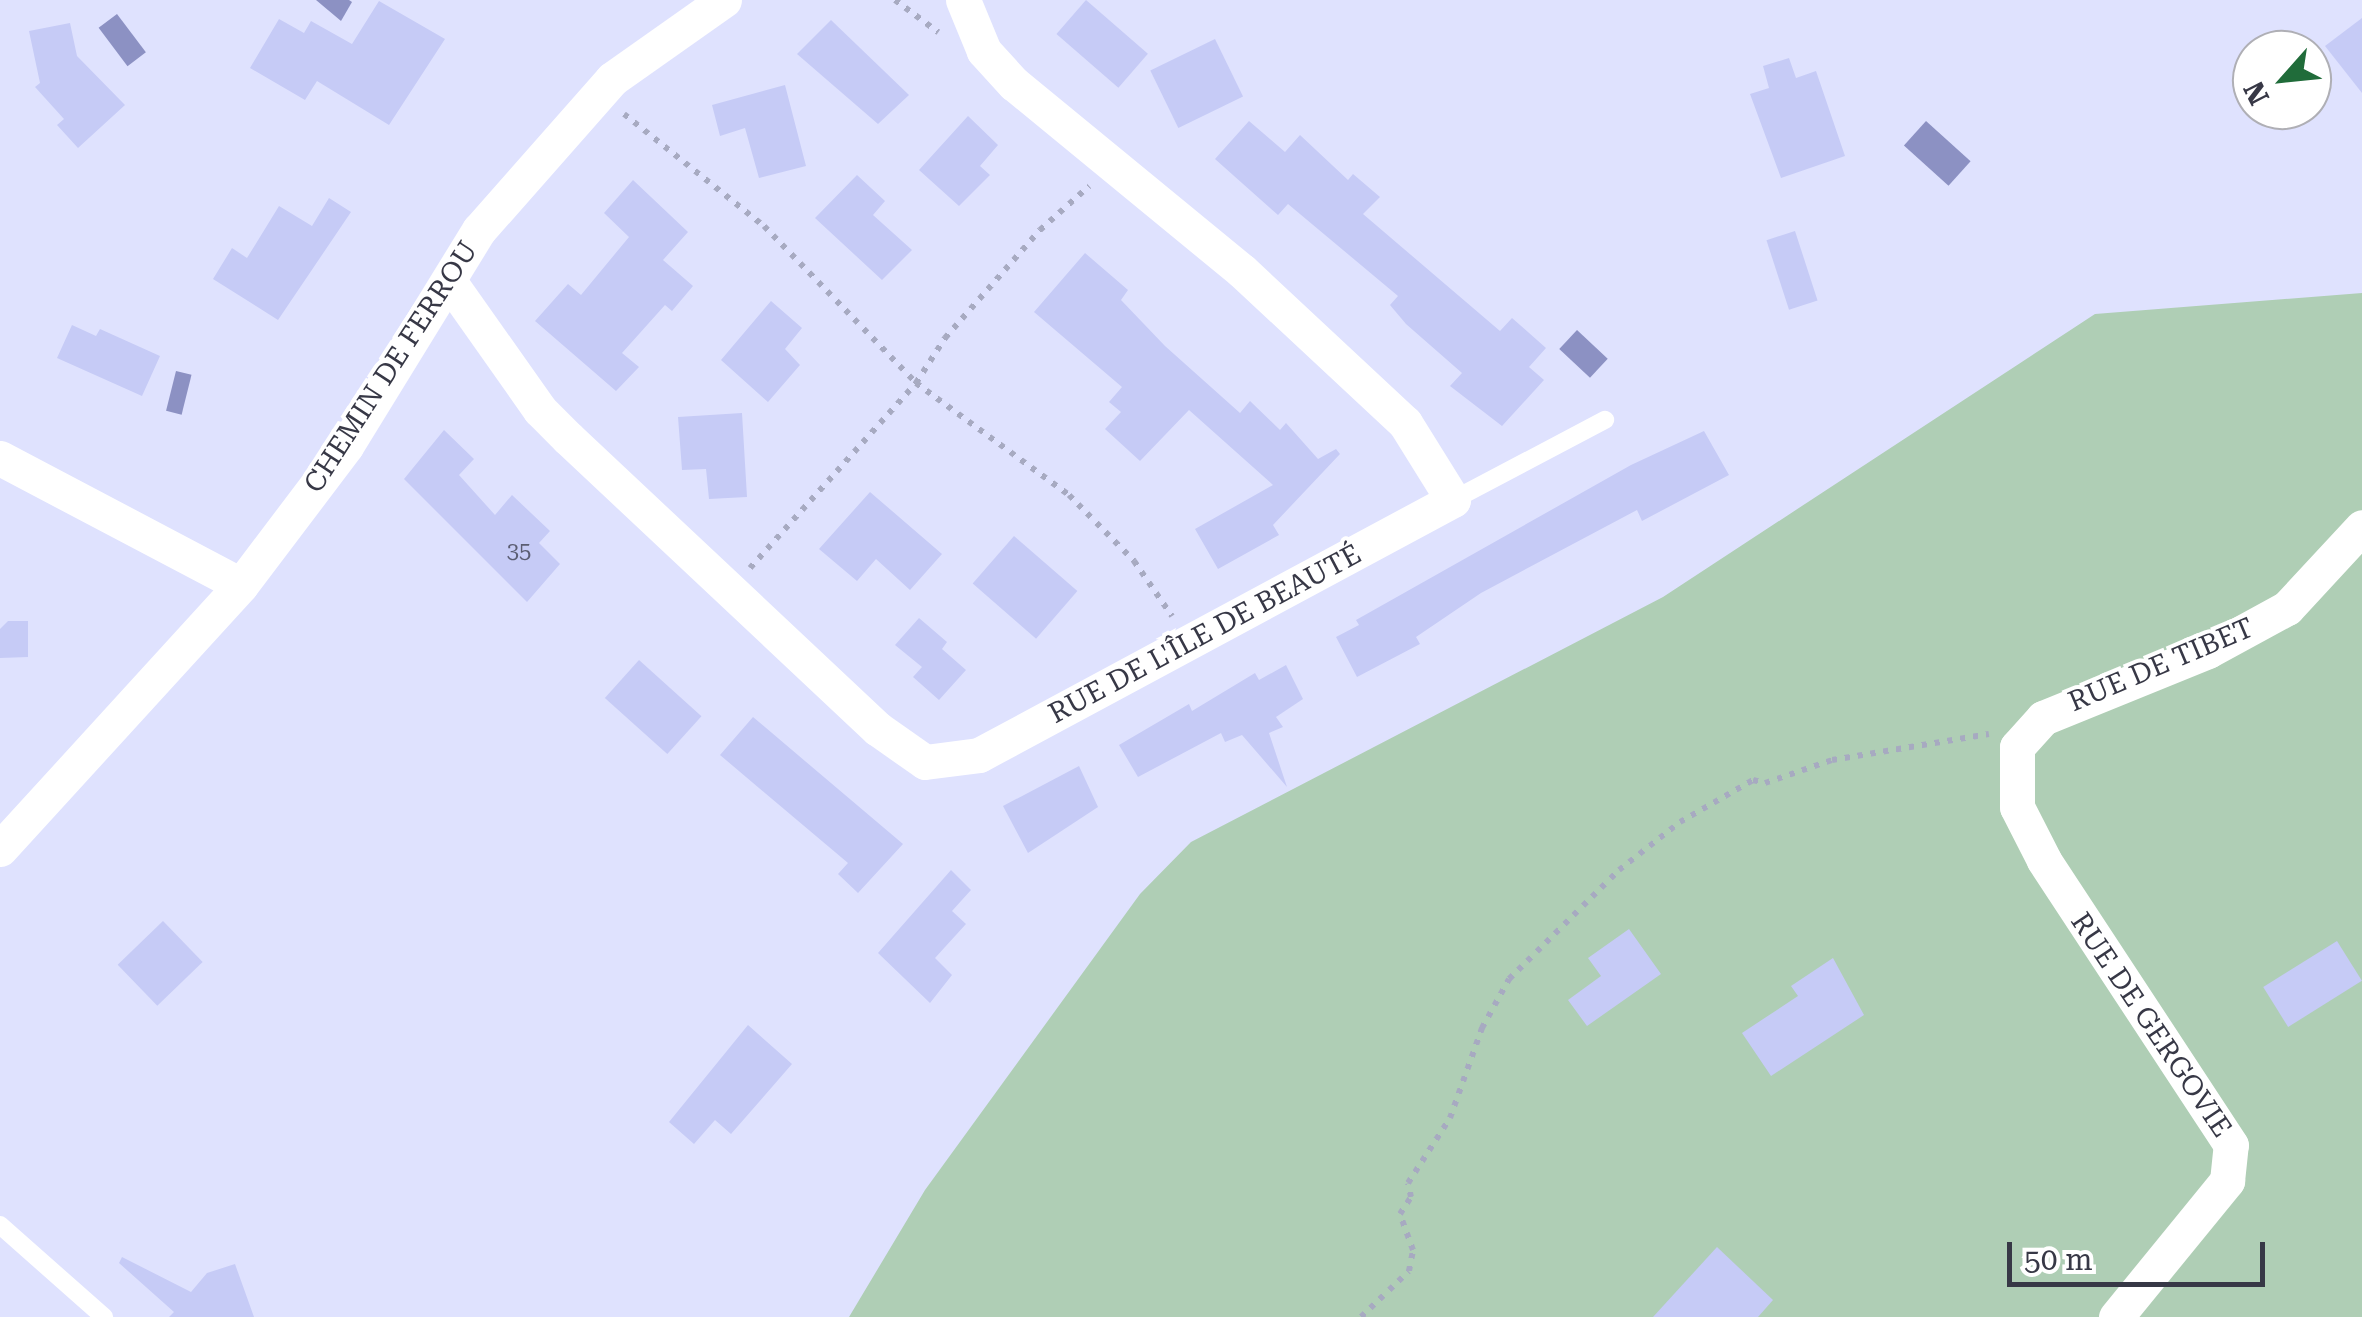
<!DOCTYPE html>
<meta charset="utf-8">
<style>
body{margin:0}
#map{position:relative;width:2362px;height:1317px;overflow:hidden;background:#dfe2fe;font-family:"Roboto Serif",serif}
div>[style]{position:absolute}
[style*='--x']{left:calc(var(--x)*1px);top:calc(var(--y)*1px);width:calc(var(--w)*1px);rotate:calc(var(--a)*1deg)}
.green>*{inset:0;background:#afceb5}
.water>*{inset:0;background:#8c91c3;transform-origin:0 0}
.building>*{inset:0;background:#c6cbf6;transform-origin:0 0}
.path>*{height:6px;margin-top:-3px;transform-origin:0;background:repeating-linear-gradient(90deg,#a7aac1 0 5px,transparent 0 13px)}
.lane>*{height:18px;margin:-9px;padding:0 9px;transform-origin:9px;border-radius:9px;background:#fff}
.street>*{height:35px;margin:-17.5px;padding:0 17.5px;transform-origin:17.5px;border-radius:17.5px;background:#fff}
span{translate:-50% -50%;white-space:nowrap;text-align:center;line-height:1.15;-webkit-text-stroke:8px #fff;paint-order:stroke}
.number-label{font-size:22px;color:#5b5d72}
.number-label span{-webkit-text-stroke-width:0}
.street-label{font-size:28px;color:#373846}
.north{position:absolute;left:2232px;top:30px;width:100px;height:100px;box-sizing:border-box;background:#fff;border:2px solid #afafb5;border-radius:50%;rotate:243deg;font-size:28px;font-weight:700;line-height:40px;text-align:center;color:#373846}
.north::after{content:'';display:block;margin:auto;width:35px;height:45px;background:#206c3a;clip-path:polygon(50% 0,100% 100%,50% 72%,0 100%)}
.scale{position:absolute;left:2007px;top:1242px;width:258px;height:45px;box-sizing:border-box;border:5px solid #373846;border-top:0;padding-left:12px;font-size:30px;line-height:35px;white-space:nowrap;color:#373846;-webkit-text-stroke:8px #fff;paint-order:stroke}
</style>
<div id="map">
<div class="green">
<i style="clip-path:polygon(2362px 293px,2362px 1317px,849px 1317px,925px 1190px,1140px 894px,1191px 842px,1663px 597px,2095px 314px)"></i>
</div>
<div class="water">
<i style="clip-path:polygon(316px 0,349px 0,352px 2px,341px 21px)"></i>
<i style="left:117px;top:14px;width:48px;height:23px;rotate:53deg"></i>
<i style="left:1926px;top:121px;width:60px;height:33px;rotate:42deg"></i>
<i style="left:1577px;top:330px;width:42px;height:26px;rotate:43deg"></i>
<i style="left:176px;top:371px;width:16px;height:41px;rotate:14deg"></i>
</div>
<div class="building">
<i style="left:1086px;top:0;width:82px;height:45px;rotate:41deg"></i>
<i style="clip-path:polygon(379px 1px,445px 39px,389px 125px,317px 81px,305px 100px,250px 68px,279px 19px,304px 33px,311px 21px,352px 44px)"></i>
<i style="clip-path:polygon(2362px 18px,2362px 93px,2325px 46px)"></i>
<i style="clip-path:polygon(831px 20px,909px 95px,878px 124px,797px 54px)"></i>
<i style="clip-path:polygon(70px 23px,77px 56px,125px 105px,78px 148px,57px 125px,64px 119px,35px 87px,40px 83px,29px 31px)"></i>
<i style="left:1215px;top:39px;width:64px;height:72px;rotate:64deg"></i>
<i style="clip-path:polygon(1789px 58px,1796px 78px,1816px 71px,1845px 156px,1781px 178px,1750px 94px,1769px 88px,1763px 66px)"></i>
<i style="clip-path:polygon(785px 85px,806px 166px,759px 178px,745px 128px,720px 136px,712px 105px)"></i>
<i style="clip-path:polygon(968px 116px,998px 145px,980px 166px,990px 175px,959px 206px,919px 170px)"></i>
<i style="clip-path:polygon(1249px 121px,1285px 152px,1300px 135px,1348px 180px,1353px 174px,1380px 197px,1363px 214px,1500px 331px,1512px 318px,1546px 348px,1529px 367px,1544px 380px,1502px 426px,1450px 386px,1462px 373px,1406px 324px,1390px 305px,1398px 296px,1288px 204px,1278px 215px,1215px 159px)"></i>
<i style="clip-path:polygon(857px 175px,885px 201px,873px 215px,912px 250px,882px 280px,815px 218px)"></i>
<i style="clip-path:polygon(633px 180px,688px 232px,663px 260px,693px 286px,672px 311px,665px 305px,622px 353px,639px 367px,616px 391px,535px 321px,568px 284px,581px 295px,629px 237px,604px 213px)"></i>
<i style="clip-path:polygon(329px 198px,351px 212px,278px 320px,213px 279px,232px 248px,247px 258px,279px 206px,312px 226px)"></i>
<i style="left:1795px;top:231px;width:73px;height:30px;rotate:72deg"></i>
<i style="clip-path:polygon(1085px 253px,1128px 290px,1121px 300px,1165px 346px,1240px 413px,1250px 401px,1280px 430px,1286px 423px,1318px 459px,1336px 449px,1340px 454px,1273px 525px,1279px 535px,1218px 569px,1195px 529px,1273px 485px,1189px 410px,1140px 461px,1105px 429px,1121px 412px,1109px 402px,1122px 387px,1034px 312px)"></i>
<i style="clip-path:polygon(771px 301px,802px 328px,785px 349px,800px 365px,768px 402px,721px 360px)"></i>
<i style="clip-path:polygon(72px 325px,96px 336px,100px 329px,160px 356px,142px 396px,57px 358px)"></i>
<i style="clip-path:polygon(742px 413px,747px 497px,709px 499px,706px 469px,682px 470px,678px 417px)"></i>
<i style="clip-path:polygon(444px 430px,474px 459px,459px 475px,495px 515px,512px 495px,550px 531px,539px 543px,560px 564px,527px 602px,404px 479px)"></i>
<i style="clip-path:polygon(1704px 431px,1729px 475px,1642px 521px,1637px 510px,1481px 593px,1416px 637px,1420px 644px,1357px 677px,1336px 637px,1359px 625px,1356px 620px,1631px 465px)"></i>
<i style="clip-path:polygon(870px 492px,942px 554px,910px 590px,876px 559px,857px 581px,819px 549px)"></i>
<i style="left:1014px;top:536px;width:84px;height:63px;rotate:41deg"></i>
<i style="clip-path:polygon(919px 618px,947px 642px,942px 649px,966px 670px,939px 700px,913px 677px,922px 667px,895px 645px)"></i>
<i style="clip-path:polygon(8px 621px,28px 621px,28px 657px,0 658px,0 629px)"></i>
<i style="left:639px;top:660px;width:84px;height:51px;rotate:42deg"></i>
<i style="clip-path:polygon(1286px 665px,1303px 699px,1276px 717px,1283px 727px,1269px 733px,1287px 787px,1242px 735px,1225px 742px,1221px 733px,1138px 777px,1119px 745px,1189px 704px,1192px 711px,1255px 673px,1259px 680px)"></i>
<i style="clip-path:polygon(753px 717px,903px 844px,858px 893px,838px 874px,848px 863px,720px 755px)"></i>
<i style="clip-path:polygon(1079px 766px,1098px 807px,1028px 853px,1003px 806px)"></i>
<i style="clip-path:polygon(951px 870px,971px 890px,952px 911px,966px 924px,935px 958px,952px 975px,930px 1003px,878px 953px)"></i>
<i style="left:163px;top:921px;width:57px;height:63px;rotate:46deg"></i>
<i style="clip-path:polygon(1629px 929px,1661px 974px,1587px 1026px,1568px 1000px,1601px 976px,1588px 958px)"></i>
<i style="left:2337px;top:941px;width:47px;height:87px;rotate:58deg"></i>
<i style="clip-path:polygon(1833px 958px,1864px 1015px,1771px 1076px,1742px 1033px,1798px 996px,1791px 986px)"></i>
<i style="clip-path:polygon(748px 1025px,792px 1064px,731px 1134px,715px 1120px,694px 1144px,669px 1122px)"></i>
<i style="clip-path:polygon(1717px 1247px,1773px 1300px,1758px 1317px,1653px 1317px)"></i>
<i style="clip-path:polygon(122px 1257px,191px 1292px,207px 1273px,235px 1264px,254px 1317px,169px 1317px,174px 1312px,119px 1263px)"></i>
</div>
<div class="path">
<i style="--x:895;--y:0;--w:54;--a:36.7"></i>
<i style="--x:624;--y:114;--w:179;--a:38.7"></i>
<i style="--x:764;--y:226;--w:219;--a:45.9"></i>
<i style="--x:916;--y:383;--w:54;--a:-57.2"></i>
<i style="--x:945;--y:338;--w:144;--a:-48.7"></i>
<i style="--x:1040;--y:230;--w:66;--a:-41.9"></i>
<i style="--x:750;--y:568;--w:249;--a:-48.1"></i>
<i style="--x:916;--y:383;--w:190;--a:36.2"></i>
<i style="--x:1069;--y:495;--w:93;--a:45.4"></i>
<i style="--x:1134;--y:561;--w:67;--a:55.4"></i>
<i style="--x:1361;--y:1317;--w:66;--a:-43.8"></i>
<i style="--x:1409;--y:1271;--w:21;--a:-79"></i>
<i style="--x:1413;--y:1250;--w:38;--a:-110"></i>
<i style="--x:1400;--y:1214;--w:20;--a:-57"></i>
<i style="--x:1411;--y:1197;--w:14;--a:-102"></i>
<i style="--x:1408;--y:1183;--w:77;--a:-57.1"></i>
<i style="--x:1450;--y:1118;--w:96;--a:-70.4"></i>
<i style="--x:1482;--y:1028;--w:56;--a:-61.1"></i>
<i style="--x:1509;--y:979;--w:155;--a:-44.7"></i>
<i style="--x:1619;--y:870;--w:78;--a:-38.2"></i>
<i style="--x:1680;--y:822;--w:84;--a:-29.9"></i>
<i style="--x:1753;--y:780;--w:12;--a:14"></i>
<i style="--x:1765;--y:783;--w:71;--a:-18.9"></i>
<i style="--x:1832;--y:760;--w:159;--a:-9.4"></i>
</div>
<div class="lane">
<i style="--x:1453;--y:500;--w:172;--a:-27.8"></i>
<i style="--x:0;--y:1225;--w:139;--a:41.5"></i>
</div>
<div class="street">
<i style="--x:449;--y:281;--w:158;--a:54.8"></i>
<i style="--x:540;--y:410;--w:40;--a:45"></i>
<i style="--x:568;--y:438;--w:425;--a:43.2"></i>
<i style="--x:878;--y:729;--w:57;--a:35.1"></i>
<i style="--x:925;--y:762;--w:54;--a:-7.4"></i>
<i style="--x:979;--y:755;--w:538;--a:-28.28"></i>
<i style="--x:1453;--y:500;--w:91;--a:-121.9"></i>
<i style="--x:1405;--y:423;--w:223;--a:-137"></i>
<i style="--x:1242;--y:271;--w:295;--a:-140.6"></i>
<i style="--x:1014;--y:84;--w:45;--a:-132.3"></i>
<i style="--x:984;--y:51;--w:55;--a:-112.4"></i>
<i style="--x:0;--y:458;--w:272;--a:27.8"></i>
<i style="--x:0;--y:849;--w:357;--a:-47.6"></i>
<i style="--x:241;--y:585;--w:174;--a:-52.9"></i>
<i style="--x:346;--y:446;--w:254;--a:-58.4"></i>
<i style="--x:479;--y:230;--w:201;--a:-48.6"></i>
<i style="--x:612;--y:79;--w:137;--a:-35.2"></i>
<i style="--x:2116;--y:1317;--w:176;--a:-50.8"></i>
<i style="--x:2227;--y:1181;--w:36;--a:-84"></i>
<i style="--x:2231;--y:1145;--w:341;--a:-123.3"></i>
<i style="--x:2044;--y:860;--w:59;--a:-117"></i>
<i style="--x:2017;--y:807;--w:60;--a:-90"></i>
<i style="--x:2017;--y:747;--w:39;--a:-48"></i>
<i style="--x:2043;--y:718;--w:178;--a:-22.1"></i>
<i style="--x:2208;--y:651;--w:90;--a:-28.6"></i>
<i style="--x:2287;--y:608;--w:110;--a:-47.2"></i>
</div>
<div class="number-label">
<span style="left:519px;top:551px">35</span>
</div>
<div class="street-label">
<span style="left:391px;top:367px;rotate:-57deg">CHEMIN DE FERROU</span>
<span style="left:1205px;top:634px;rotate:-28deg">RUE DE L'ÎLE DE BEAUTÉ</span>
<span style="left:2161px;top:665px;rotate:-23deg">RUE DE TIBET</span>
<span style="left:2151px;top:1025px;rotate:56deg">RUE DE GERGOVIE</span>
</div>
<div class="north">N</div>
<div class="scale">50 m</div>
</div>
